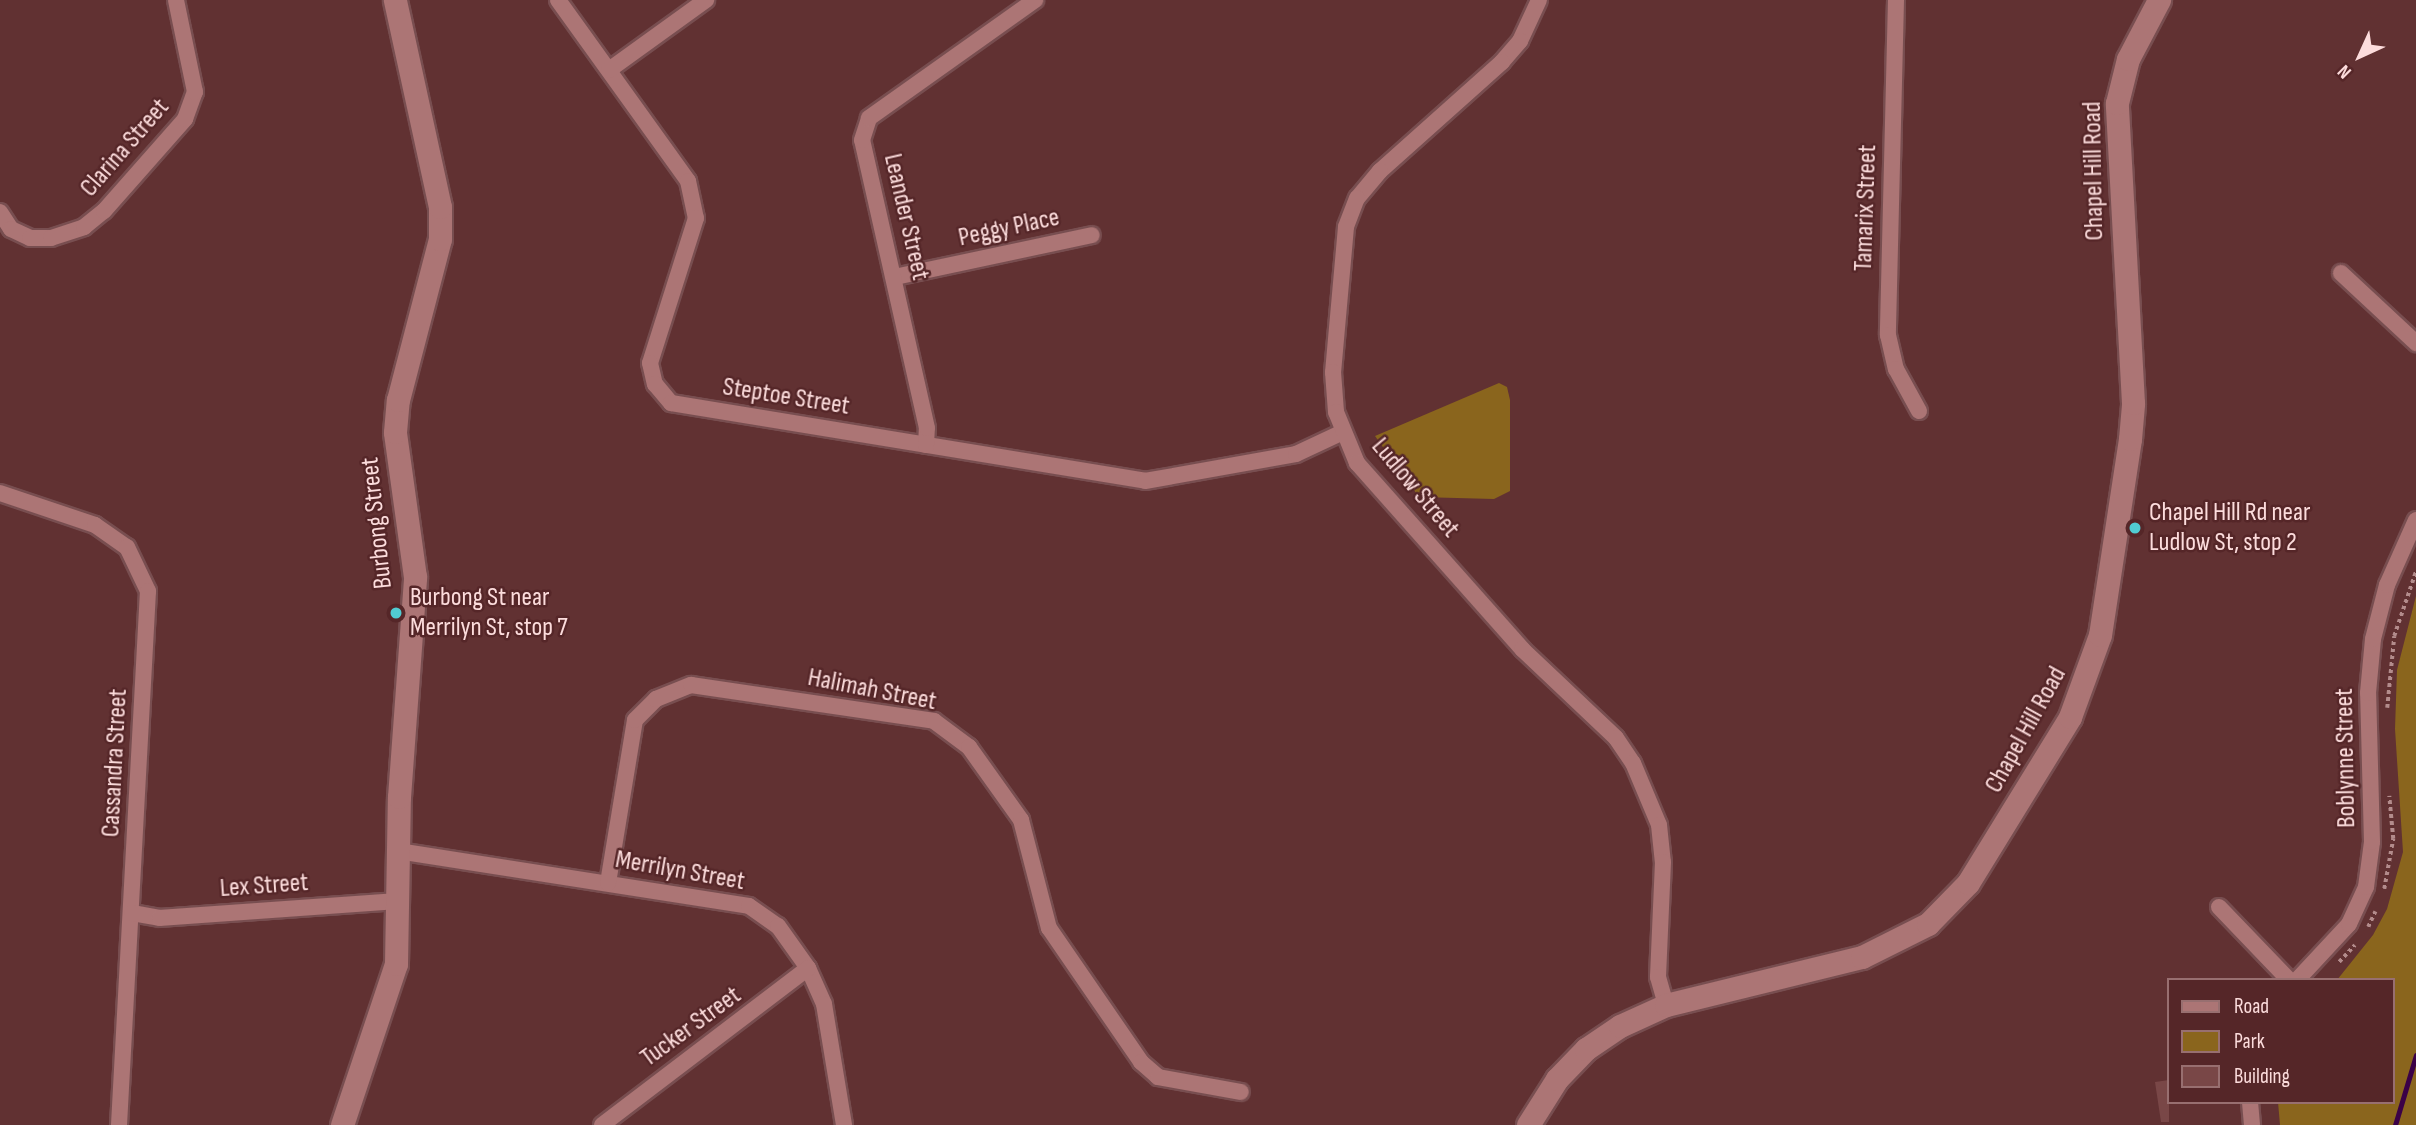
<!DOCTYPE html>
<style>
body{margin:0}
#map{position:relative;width:2416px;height:1125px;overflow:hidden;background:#613132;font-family:"Sofia Sans Condensed",sans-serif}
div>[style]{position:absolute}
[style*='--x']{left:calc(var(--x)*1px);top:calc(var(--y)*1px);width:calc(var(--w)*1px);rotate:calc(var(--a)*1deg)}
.green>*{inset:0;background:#8a651d}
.stream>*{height:5px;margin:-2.5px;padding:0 2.5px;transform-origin:2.5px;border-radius:2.5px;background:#3b0147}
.building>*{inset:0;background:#794747}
.path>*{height:3.5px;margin-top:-1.75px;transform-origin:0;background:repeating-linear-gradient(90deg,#b38c8c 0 3.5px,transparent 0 7px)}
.roads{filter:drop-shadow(2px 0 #784e50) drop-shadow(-2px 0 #784e50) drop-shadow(0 2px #784e50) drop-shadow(0 -2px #784e50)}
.street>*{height:16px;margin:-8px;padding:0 8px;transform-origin:8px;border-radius:8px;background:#ac7575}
.secondary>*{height:23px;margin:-11.5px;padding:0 11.5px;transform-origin:11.5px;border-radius:11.5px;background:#ac7575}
.dots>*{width:19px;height:19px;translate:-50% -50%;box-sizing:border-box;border:4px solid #552628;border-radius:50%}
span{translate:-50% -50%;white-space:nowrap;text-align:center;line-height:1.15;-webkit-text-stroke:5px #552628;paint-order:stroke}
.street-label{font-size:26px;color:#fcdcdc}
.poi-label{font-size:26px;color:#fcdcdc}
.left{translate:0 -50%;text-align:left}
.legend{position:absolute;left:2167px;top:978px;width:228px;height:126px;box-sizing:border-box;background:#552628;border:2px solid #986f70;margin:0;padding:9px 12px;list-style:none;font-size:21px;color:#fcdcdc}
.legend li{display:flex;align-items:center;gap:14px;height:35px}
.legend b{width:35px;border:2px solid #986f70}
.north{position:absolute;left:2325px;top:21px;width:70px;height:70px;-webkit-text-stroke:5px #552628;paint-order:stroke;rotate:225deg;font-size:19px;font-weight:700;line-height:28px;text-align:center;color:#fcdcdc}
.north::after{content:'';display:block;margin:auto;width:24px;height:32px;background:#fcdcdc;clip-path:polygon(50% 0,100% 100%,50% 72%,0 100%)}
</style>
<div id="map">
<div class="green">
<i style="clip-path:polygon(1499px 383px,1507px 387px,1510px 400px,1510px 491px,1494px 499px,1419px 497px,1375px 436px)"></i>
<i style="clip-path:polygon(2416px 596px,2416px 1125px,2280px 1125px,2278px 1102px,2393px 1102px,2393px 980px,2337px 980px,2373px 935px,2387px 909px,2403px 852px,2395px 729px,2397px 670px)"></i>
</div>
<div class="stream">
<i style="--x:2395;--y:1125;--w:73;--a:-73.3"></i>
</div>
<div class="building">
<i style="clip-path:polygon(2169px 1080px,2169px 1122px,2161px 1122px,2155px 1082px)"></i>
</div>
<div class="path">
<i style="--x:2387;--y:708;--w:72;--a:-84.4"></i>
<i style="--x:2394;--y:636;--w:69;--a:-71.3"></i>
<i style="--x:2384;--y:889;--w:51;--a:-79.8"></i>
<i style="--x:2393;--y:839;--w:43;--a:-95.3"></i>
<i style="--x:2368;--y:927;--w:17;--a:-65"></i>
<i style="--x:2339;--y:962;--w:23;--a:-47"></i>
</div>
<div class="roads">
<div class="street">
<i style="--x:558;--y:0;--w:223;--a:54.3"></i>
<i style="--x:688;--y:181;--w:38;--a:78"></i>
<i style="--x:696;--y:218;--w:152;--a:107.6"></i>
<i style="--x:650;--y:363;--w:22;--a:77"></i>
<i style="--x:655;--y:384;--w:25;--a:50"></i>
<i style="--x:671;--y:403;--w:480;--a:9.3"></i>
<i style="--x:1145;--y:481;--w:153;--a:-10.1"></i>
<i style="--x:1296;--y:454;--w:50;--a:-25"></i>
<i style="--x:1539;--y:0;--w:45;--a:114.9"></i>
<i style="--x:1520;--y:41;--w:28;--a:131"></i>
<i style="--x:1502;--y:62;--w:164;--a:138.2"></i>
<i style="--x:1380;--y:171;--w:35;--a:130"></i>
<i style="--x:1357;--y:198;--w:31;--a:111"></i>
<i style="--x:1346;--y:227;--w:146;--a:95.1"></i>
<i style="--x:1333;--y:372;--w:40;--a:85.7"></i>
<i style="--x:1336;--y:412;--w:55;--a:67.6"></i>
<i style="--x:1357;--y:463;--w:249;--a:48.4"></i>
<i style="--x:1522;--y:649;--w:129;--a:43.4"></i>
<i style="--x:1616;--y:738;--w:30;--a:56"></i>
<i style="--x:1633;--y:763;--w:67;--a:67.2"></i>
<i style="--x:1659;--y:825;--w:37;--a:84"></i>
<i style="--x:1663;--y:862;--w:115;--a:92.5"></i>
<i style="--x:1658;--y:977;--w:29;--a:74"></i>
<i style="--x:1896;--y:0;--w:335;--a:91.4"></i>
<i style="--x:1888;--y:335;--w:35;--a:77"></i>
<i style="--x:1896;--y:369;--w:48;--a:61.3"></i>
<i style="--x:609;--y:70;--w:120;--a:-35.8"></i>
<i style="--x:0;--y:212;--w:20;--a:57"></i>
<i style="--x:11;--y:229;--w:21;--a:25"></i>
<i style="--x:30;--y:238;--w:21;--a:0"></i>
<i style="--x:51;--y:238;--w:35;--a:-18"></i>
<i style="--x:84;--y:227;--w:26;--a:-39"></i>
<i style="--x:104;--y:211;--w:123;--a:-48.6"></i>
<i style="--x:185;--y:119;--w:29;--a:-70"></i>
<i style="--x:195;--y:92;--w:94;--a:-101.7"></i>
<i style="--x:2341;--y:273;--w:103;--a:43"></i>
<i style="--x:895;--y:277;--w:201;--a:-12"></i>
<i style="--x:926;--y:445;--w:17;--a:-87"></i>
<i style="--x:927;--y:428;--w:295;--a:-102.7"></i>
<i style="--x:862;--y:140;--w:23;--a:-72"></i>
<i style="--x:869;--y:118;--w:204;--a:-35.4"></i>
<i style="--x:0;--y:493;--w:100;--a:18.6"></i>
<i style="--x:95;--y:525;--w:39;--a:35"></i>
<i style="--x:127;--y:547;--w:49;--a:64.5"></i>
<i style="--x:148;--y:591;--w:535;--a:93.11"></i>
<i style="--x:398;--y:851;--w:355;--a:8.9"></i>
<i style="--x:749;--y:906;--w:35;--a:35"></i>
<i style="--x:778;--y:926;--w:52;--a:54.5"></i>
<i style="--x:808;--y:968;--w:39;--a:66"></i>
<i style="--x:824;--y:1004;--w:123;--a:80.6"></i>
<i style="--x:608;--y:883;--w:165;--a:-80.6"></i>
<i style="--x:635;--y:720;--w:30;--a:-45"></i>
<i style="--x:656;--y:699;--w:38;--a:-22"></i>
<i style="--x:691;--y:685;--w:246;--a:8.4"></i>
<i style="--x:934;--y:721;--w:44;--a:36.6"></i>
<i style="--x:969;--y:747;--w:90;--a:54.5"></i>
<i style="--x:1021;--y:820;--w:112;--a:75.5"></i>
<i style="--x:1049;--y:928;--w:163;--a:55.5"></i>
<i style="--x:1141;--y:1062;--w:23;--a:41"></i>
<i style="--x:1158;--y:1077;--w:84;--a:10.2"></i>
<i style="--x:2219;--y:907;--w:101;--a:46.2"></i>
<i style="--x:132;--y:913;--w:28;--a:10"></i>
<i style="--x:160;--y:918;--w:241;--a:-4.1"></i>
<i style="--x:2297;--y:980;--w:76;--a:-47.1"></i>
<i style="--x:2349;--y:924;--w:41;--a:-65.3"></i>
<i style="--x:2366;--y:887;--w:45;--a:-82.4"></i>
<i style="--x:2372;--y:842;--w:149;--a:-91.5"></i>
<i style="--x:2368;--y:693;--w:54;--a:-84.7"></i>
<i style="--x:2373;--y:639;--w:56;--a:-75.5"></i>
<i style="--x:2387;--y:585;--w:71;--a:-66"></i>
<i style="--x:2250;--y:1102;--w:23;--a:85"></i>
<i style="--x:602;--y:1125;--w:259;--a:-37.3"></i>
</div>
<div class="secondary">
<i style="--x:342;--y:1125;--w:170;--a:-71.5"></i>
<i style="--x:396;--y:964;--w:167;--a:-89"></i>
<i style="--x:399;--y:797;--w:221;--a:-85.8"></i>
<i style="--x:415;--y:577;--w:146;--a:-97.9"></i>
<i style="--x:395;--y:432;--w:32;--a:-85"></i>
<i style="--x:398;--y:400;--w:166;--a:-75.4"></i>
<i style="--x:440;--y:239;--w:32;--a:-90"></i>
<i style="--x:440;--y:207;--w:212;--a:-102.3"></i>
<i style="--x:1528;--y:1125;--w:54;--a:-57.8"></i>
<i style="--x:1557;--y:1079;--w:42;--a:-46"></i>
<i style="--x:1586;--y:1049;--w:41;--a:-34.1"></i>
<i style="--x:1620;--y:1026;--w:51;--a:-24.5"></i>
<i style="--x:1666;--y:1005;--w:202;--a:-13.8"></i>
<i style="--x:1862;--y:957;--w:74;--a:-26.6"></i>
<i style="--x:1928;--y:924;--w:57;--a:-45.7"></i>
<i style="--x:1968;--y:883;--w:195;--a:-58.4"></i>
<i style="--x:2070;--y:717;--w:87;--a:-69.9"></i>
<i style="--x:2100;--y:635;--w:198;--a:-81.3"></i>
<i style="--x:2130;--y:439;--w:36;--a:-85"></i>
<i style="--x:2133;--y:403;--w:300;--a:-93.1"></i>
<i style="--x:2117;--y:103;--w:45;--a:-76"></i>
<i style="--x:2128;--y:59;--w:67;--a:-62.3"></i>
</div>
</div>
<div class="dots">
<i style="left:2135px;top:528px;background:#51ccd2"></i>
<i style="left:396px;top:613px;background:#51ccd2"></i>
</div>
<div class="street-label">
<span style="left:125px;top:148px;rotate:-49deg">Clarina Street</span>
<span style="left:2094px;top:171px;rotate:-91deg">Chapel Hill Road</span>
<span style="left:1866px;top:208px;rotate:-88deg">Tamarix Street</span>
<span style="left:906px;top:217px;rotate:77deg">Leander Street</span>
<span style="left:1009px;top:228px;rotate:-12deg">Peggy Place</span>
<span style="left:786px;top:397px;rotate:9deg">Steptoe Street</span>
<span style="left:1415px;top:488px;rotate:50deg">Ludlow Street</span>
<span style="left:377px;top:523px;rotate:-96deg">Burbong Street</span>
<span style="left:872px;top:690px;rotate:11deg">Halimah Street</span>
<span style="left:2026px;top:730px;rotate:-61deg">Chapel Hill Road</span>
<span style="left:2346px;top:758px;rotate:-91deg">Boblynne Street</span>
<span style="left:115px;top:763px;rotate:-87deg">Cassandra Street</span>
<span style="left:680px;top:871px;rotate:10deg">Merrilyn Street</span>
<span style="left:264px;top:886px;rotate:-4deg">Lex Street</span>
<span style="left:691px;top:1027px;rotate:-36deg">Tucker Street</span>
</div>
<div class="poi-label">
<span class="left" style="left:2149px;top:528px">Chapel Hill Rd near<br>Ludlow St, stop 2</span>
<span class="left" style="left:410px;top:613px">Burbong St near<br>Merrilyn St, stop 7</span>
</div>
<ul class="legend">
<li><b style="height:9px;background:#ac7575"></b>Road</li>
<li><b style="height:19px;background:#8a651d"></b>Park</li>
<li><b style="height:19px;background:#794747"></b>Building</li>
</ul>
<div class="north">N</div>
</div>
